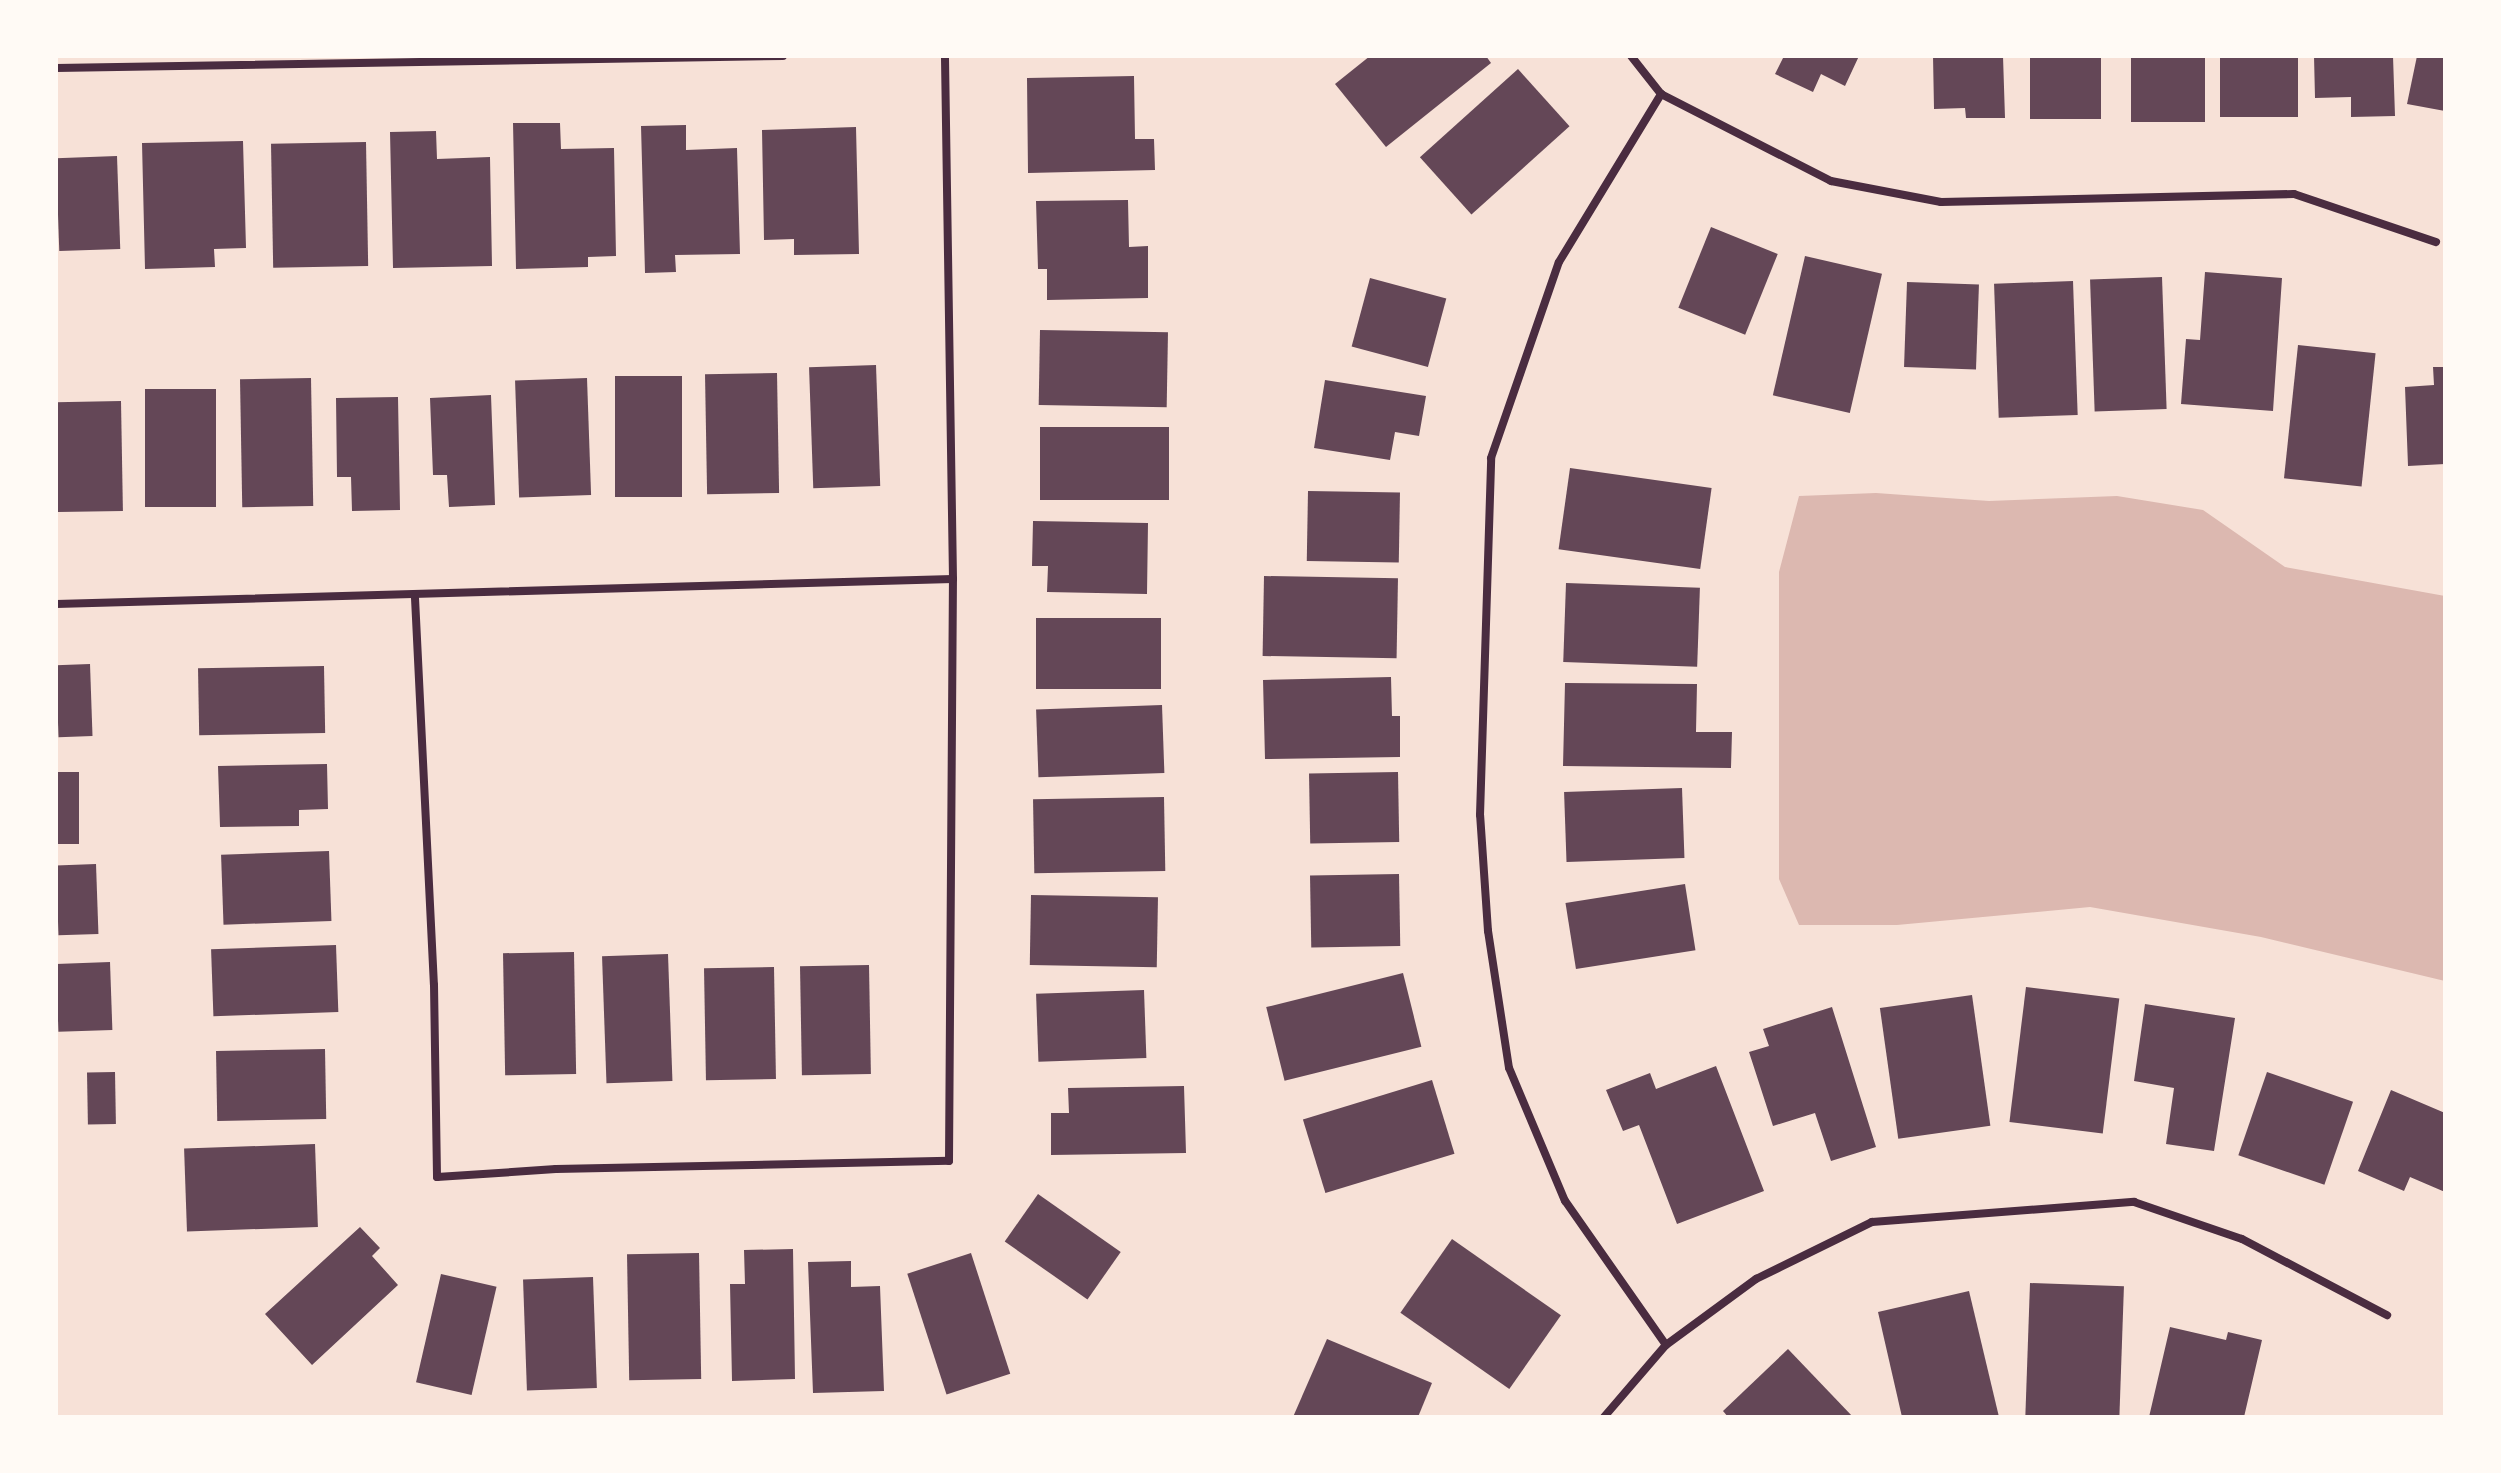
<!DOCTYPE html>
<style>
body{margin:0}
#map{position:relative;width:2501px;height:1473px;overflow:hidden;background:#f7e1d7;font-family:Georgia,serif}
div>[style]{position:absolute}
[style*='--x']{left:calc(var(--x)*1px);top:calc(var(--y)*1px);width:calc(var(--w)*1px);rotate:calc(var(--a)*1deg)}
.water>*{inset:0;background:#dcb8b0}
.building>*{inset:0;background:#644757;transform-origin:0 0}
.minor>*{height:8px;margin:-4px;padding:0 4px;transform-origin:4px;border-radius:4px;background:#4a2c40}
span{translate:-50% -50%;white-space:nowrap;text-align:center;line-height:1.15;-webkit-text-stroke:6px #fffaf5;paint-order:stroke}
.frame{position:absolute;inset:0;border:58px solid #fffaf5;pointer-events:none}
</style>
<div id="map">
<div class="water">
<i style="clip-path:polygon(1876px 493px,1989px 501px,2117px 496px,2203px 510px,2285px 567px,2445px 596px,2445px 981px,2261px 937px,2090px 907px,1897px 925px,1799px 925px,1779px 879px,1779px 572px,1799px 496px)"></i>
</div>
<div class="building">
<i style="clip-path:polygon(1370px 56px,1486px 56px,1491px 63px,1386px 147px,1335px 84px)"></i>
<i style="clip-path:polygon(1784px 56px,1859px 56px,1845px 86px,1821px 74px,1813px 92px,1775px 74px)"></i>
<i style="clip-path:polygon(1933px 56px,2003px 56px,2005px 118px,1966px 118px,1965px 108px,1934px 109px)"></i>
<i style="left:2030px;top:56px;width:71px;height:63px"></i>
<i style="left:2131px;top:56px;width:74px;height:66px"></i>
<i style="left:2220px;top:56px;width:78px;height:61px"></i>
<i style="clip-path:polygon(2314px 56px,2393px 56px,2395px 116px,2351px 117px,2351px 97px,2315px 98px)"></i>
<i style="clip-path:polygon(2417px 56px,2445px 56px,2445px 111px,2407px 104px)"></i>
<i style="left:1518px;top:69px;width:77px;height:132px;rotate:48deg"></i>
<i style="clip-path:polygon(1134px 76px,1135px 139px,1154px 139px,1155px 170px,1028px 173px,1027px 78px)"></i>
<i style="clip-path:polygon(513px 123px,560px 123px,561px 149px,614px 148px,616px 256px,588px 257px,588px 267px,516px 269px)"></i>
<i style="clip-path:polygon(686px 125px,686px 150px,737px 148px,740px 254px,675px 255px,676px 272px,645px 273px,641px 126px)"></i>
<i style="clip-path:polygon(856px 127px,859px 254px,794px 255px,794px 239px,764px 240px,762px 130px)"></i>
<i style="clip-path:polygon(436px 131px,437px 159px,490px 157px,492px 266px,393px 268px,390px 132px)"></i>
<i style="clip-path:polygon(243px 141px,246px 248px,214px 249px,215px 267px,145px 269px,142px 143px)"></i>
<i style="left:366px;top:142px;width:124px;height:95px;rotate:89deg"></i>
<i style="left:117px;top:156px;width:93px;height:61px;rotate:88deg"></i>
<i style="clip-path:polygon(1128px 200px,1129px 247px,1148px 246px,1148px 298px,1047px 300px,1047px 269px,1038px 269px,1036px 201px)"></i>
<i style="left:1711px;top:227px;width:72px;height:87px;rotate:22deg"></i>
<i style="left:1805px;top:256px;width:79px;height:143px;rotate:13deg"></i>
<i style="clip-path:polygon(2205px 272px,2282px 278px,2273px 411px,2181px 404px,2186px 339px,2200px 340px)"></i>
<i style="left:2162px;top:277px;width:132px;height:72px;rotate:88deg"></i>
<i style="left:1370px;top:278px;width:79px;height:71px;rotate:15deg"></i>
<i style="left:2073px;top:281px;width:134px;height:79px;rotate:88deg"></i>
<i style="left:1907px;top:282px;width:72px;height:85px;rotate:2deg"></i>
<i style="left:1040px;top:330px;width:128px;height:75px;rotate:1deg"></i>
<i style="left:2298px;top:345px;width:78px;height:134px;rotate:6deg"></i>
<i style="left:876px;top:365px;width:121px;height:67px;rotate:88deg"></i>
<i style="clip-path:polygon(2433px 367px,2445px 367px,2445px 464px,2408px 466px,2405px 387px,2434px 385px)"></i>
<i style="left:777px;top:373px;width:120px;height:72px;rotate:89deg"></i>
<i style="left:682px;top:376px;width:121px;height:67px;rotate:90deg"></i>
<i style="left:311px;top:378px;width:128px;height:71px;rotate:89deg"></i>
<i style="left:587px;top:378px;width:117px;height:72px;rotate:88deg"></i>
<i style="clip-path:polygon(1325px 380px,1426px 396px,1419px 436px,1395px 432px,1390px 460px,1314px 448px)"></i>
<i style="left:145px;top:389px;width:71px;height:118px"></i>
<i style="clip-path:polygon(491px 395px,495px 505px,449px 507px,447px 475px,433px 475px,430px 398px)"></i>
<i style="clip-path:polygon(398px 397px,400px 510px,352px 511px,351px 477px,337px 477px,336px 398px)"></i>
<i style="left:121px;top:401px;width:110px;height:65px;rotate:89deg"></i>
<i style="left:1040px;top:427px;width:129px;height:73px"></i>
<i style="left:1570px;top:468px;width:143px;height:82px;rotate:8deg"></i>
<i style="left:1308px;top:491px;width:92px;height:70px;rotate:1deg"></i>
<i style="clip-path:polygon(1033px 521px,1148px 523px,1147px 594px,1047px 592px,1048px 566px,1032px 566px)"></i>
<i style="left:1264px;top:576px;width:134px;height:80px;rotate:1deg"></i>
<i style="left:1566px;top:583px;width:134px;height:79px;rotate:2deg"></i>
<i style="left:1036px;top:618px;width:125px;height:71px"></i>
<i style="left:90px;top:664px;width:72px;height:34px;rotate:88deg"></i>
<i style="left:324px;top:666px;width:67px;height:126px;rotate:89deg"></i>
<i style="clip-path:polygon(1391px 677px,1392px 716px,1400px 716px,1400px 757px,1265px 759px,1263px 680px)"></i>
<i style="clip-path:polygon(1565px 683px,1697px 684px,1696px 732px,1732px 732px,1731px 768px,1563px 766px)"></i>
<i style="left:1162px;top:705px;width:68px;height:126px;rotate:88deg"></i>
<i style="clip-path:polygon(327px 764px,328px 809px,299px 810px,299px 826px,220px 827px,218px 766px)"></i>
<i style="left:56px;top:772px;width:23px;height:72px"></i>
<i style="left:1398px;top:772px;width:70px;height:89px;rotate:89deg"></i>
<i style="left:1682px;top:788px;width:70px;height:118px;rotate:88deg"></i>
<i style="left:1164px;top:797px;width:74px;height:131px;rotate:89deg"></i>
<i style="left:329px;top:851px;width:70px;height:108px;rotate:88deg"></i>
<i style="left:96px;top:864px;width:70px;height:40px;rotate:88deg"></i>
<i style="left:1399px;top:874px;width:72px;height:89px;rotate:89deg"></i>
<i style="left:1685px;top:884px;width:67px;height:121px;rotate:81deg"></i>
<i style="left:1031px;top:895px;width:127px;height:70px;rotate:1deg"></i>
<i style="left:336px;top:945px;width:67px;height:125px;rotate:88deg"></i>
<i style="left:574px;top:952px;width:122px;height:71px;rotate:89deg"></i>
<i style="left:668px;top:954px;width:127px;height:66px;rotate:88deg"></i>
<i style="left:110px;top:962px;width:68px;height:54px;rotate:88deg"></i>
<i style="left:869px;top:965px;width:109px;height:69px;rotate:89deg"></i>
<i style="left:774px;top:967px;width:112px;height:70px;rotate:89deg"></i>
<i style="left:1403px;top:973px;width:76px;height:141px;rotate:76deg"></i>
<i style="left:2026px;top:987px;width:94px;height:136px;rotate:7deg"></i>
<i style="left:1144px;top:990px;width:68px;height:108px;rotate:88deg"></i>
<i style="left:1972px;top:995px;width:132px;height:93px;rotate:82deg"></i>
<i style="clip-path:polygon(2145px 1004px,2235px 1018px,2214px 1151px,2166px 1144px,2174px 1088px,2134px 1081px)"></i>
<i style="clip-path:polygon(1832px 1007px,1876px 1147px,1831px 1161px,1815px 1113px,1773px 1126px,1749px 1052px,1769px 1046px,1763px 1029px)"></i>
<i style="left:325px;top:1049px;width:70px;height:109px;rotate:89deg"></i>
<i style="clip-path:polygon(1716px 1066px,1764px 1191px,1677px 1224px,1639px 1125px,1623px 1131px,1606px 1090px,1650px 1073px,1656px 1089px)"></i>
<i style="left:115px;top:1072px;width:52px;height:28px;rotate:89deg"></i>
<i style="left:2267px;top:1072px;width:91px;height:88px;rotate:19deg"></i>
<i style="left:1432px;top:1080px;width:77px;height:135px;rotate:73deg"></i>
<i style="clip-path:polygon(1184px 1086px,1186px 1153px,1051px 1155px,1051px 1113px,1069px 1113px,1068px 1088px)"></i>
<i style="clip-path:polygon(2391px 1090px,2445px 1113px,2445px 1192px,2410px 1177px,2404px 1191px,2358px 1171px)"></i>
<i style="left:315px;top:1144px;width:83px;height:131px;rotate:88deg"></i>
<i style="left:1038px;top:1194px;width:101px;height:58px;rotate:35deg"></i>
<i style="clip-path:polygon(360px 1227px,380px 1248px,372px 1256px,398px 1285px,312px 1365px,265px 1314px)"></i>
<i style="left:1452px;top:1239px;width:133px;height:90px;rotate:35deg"></i>
<i style="clip-path:polygon(793px 1249px,795px 1379px,732px 1381px,730px 1284px,745px 1284px,744px 1250px)"></i>
<i style="left:699px;top:1253px;width:126px;height:72px;rotate:89deg"></i>
<i style="left:971px;top:1253px;width:127px;height:67px;rotate:72deg"></i>
<i style="clip-path:polygon(851px 1261px,851px 1287px,880px 1286px,884px 1391px,813px 1393px,808px 1262px)"></i>
<i style="left:441px;top:1274px;width:57px;height:111px;rotate:13deg"></i>
<i style="left:593px;top:1277px;width:111px;height:70px;rotate:88deg"></i>
<i style="left:2030px;top:1283px;width:94px;height:134px;rotate:2deg"></i>
<i style="clip-path:polygon(1969px 1291px,1999px 1417px,1902px 1417px,1878px 1312px)"></i>
<i style="clip-path:polygon(2170px 1327px,2226px 1340px,2228px 1332px,2262px 1340px,2244px 1417px,2149px 1417px)"></i>
<i style="clip-path:polygon(1327px 1339px,1432px 1383px,1418px 1417px,1293px 1417px)"></i>
<i style="clip-path:polygon(1788px 1349px,1853px 1417px,1728px 1417px,1723px 1411px)"></i>
</div>
<div class="minor">
<i style="--x:56;--y:68;--w:727;--a:-0.95"></i>
<i style="--x:1661;--y:94;--w:191;--a:27.1"></i>
<i style="--x:1831;--y:181;--w:112;--a:10.8"></i>
<i style="--x:1941;--y:202;--w:353;--a:-1.3"></i>
<i style="--x:2294;--y:194;--w:150;--a:18.7"></i>
<i style="--x:415;--y:598;--w:387;--a:87.2"></i>
<i style="--x:434;--y:985;--w:192;--a:89.1"></i>
<i style="--x:437;--y:1177;--w:119;--a:-3.8"></i>
<i style="--x:556;--y:1169;--w:393;--a:-1.2"></i>
<i style="--x:949;--y:1161;--w:582;--a:-89.61"></i>
<i style="--x:953;--y:579;--w:523;--a:-90.88"></i>
<i style="--x:56;--y:604;--w:897;--a:-1.6"></i>
<i style="--x:1666;--y:1345;--w:112;--a:-36.3"></i>
<i style="--x:1756;--y:1279;--w:129;--a:-26.2"></i>
<i style="--x:1872;--y:1222;--w:263;--a:-4.4"></i>
<i style="--x:2134;--y:1202;--w:114;--a:18.9"></i>
<i style="--x:2242;--y:1239;--w:164;--a:27.7"></i>
<i style="--x:1604;--y:1417;--w:95;--a:-49.3"></i>
<i style="--x:1666;--y:1345;--w:176;--a:-125"></i>
<i style="--x:1565;--y:1201;--w:144;--a:-112.8"></i>
<i style="--x:1509;--y:1068;--w:139;--a:-98.7"></i>
<i style="--x:1488;--y:931;--w:116;--a:-93.9"></i>
<i style="--x:1480;--y:815;--w:357;--a:-88.2"></i>
<i style="--x:1491;--y:458;--w:207;--a:-70.9"></i>
<i style="--x:1559;--y:262;--w:197;--a:-58.7"></i>
<i style="--x:1661;--y:94;--w:48;--a:-128.3"></i>
</div>
<div class="frame"></div>
</div>
